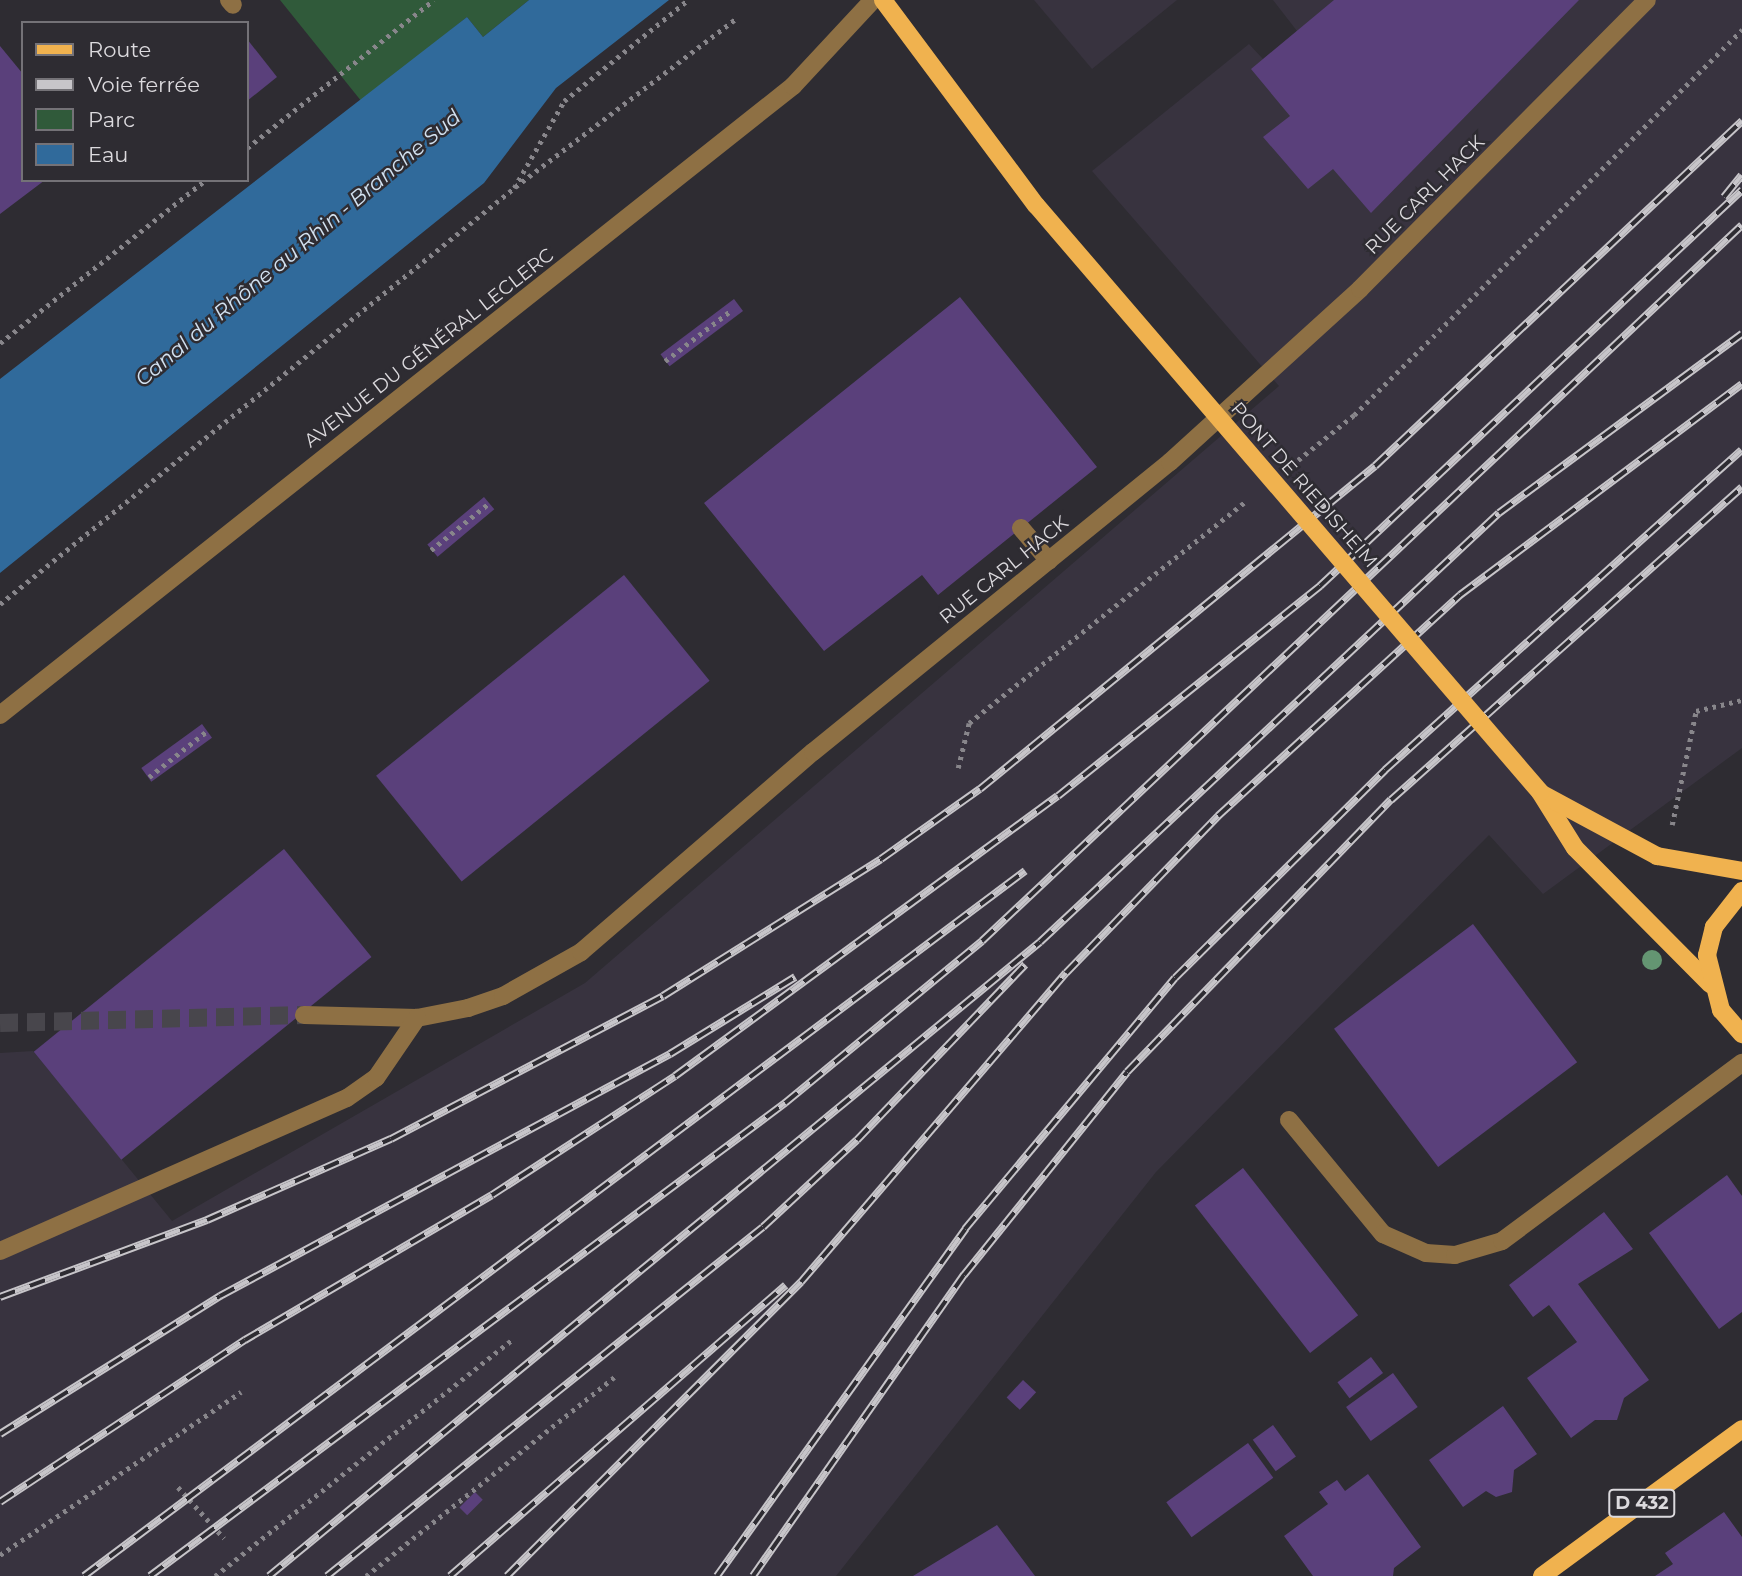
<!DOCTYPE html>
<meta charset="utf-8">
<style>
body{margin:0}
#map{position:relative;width:1742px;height:1576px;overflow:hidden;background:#2e2c32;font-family:Montserrat,sans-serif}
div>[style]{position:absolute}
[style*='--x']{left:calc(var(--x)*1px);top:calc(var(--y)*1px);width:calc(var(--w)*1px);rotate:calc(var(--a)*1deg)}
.built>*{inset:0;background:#38333f}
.green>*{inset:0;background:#305a3a}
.water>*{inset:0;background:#306a9b}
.building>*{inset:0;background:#5a407b;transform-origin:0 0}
.minor-tunnel>*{height:18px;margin-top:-9px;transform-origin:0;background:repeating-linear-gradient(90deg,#48464c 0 18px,transparent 0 27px)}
.path>*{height:4.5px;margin-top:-2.25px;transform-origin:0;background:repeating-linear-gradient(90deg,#88868b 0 3.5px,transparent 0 8.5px)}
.minor>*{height:18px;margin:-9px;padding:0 9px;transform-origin:9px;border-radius:9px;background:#8e7044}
.major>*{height:18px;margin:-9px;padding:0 9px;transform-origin:9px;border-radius:9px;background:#f0b24f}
.rail>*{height:8px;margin-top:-4px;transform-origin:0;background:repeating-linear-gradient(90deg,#2e2c32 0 16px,#c7c5c9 0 32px);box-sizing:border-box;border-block:2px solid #c7c5c9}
.major-bridge>*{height:18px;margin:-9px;padding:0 9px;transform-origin:9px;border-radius:9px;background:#f0b24f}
.trees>*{width:20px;height:20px;margin:-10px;border-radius:50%;background:#649572}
span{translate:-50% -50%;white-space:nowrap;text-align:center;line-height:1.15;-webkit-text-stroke:5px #2e2c32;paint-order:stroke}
.shield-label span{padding:2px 5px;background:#2e2c32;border:2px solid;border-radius:5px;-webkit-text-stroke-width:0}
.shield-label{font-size:18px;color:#dcdade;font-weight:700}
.street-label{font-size:19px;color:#dcdade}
.water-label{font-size:21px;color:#d3e2f1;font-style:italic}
.legend{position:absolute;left:21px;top:21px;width:228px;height:161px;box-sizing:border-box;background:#2e2c32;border:2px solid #747277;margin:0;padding:9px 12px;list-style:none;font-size:21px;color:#dcdade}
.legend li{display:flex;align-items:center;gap:14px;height:35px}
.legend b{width:35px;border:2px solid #747277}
</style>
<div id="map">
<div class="built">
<i style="clip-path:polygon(1034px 0,1177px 0,1092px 69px)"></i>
<i style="clip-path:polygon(1273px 0,1742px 0,1742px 748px,1543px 894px,1489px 835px,1156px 1172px,836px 1576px,0 1576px,0 1053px,33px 1051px,172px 1221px,585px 983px,1279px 386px,1092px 171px,1249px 44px,1263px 59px,1297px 31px)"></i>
</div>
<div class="green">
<i style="clip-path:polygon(280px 0,529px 0,483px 37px,467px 17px,362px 102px)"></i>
</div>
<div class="water">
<i style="clip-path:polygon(529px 0,669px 0,556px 88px,484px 183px,0 573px,0 379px,467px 17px,483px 37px)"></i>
</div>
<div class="building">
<i style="clip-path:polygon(1334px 0,1579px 0,1371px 213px,1333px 169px,1308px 189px,1263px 137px,1290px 116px,1251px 69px)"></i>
<i style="clip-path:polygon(247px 39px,277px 77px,247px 101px)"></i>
<i style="clip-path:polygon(0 46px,23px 74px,23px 180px,45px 180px,0 214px)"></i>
<i style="clip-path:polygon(960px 297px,1097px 467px,938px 595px,922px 575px,824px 651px,704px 503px)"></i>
<i style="left:734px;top:299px;width:15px;height:92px;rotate:53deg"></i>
<i style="left:484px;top:497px;width:16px;height:74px;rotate:50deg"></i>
<i style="left:624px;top:575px;width:136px;height:319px;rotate:51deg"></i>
<i style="left:202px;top:724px;width:17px;height:75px;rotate:54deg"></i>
<i style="left:284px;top:849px;width:139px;height:322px;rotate:51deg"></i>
<i style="left:1473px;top:924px;width:173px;height:174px;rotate:53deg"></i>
<i style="left:1243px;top:1168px;width:187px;height:61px;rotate:52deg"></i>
<i style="clip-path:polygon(1727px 1175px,1742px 1196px,1742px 1312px,1719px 1329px,1649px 1233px)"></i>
<i style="clip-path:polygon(1604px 1212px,1633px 1249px,1578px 1284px,1649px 1380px,1624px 1398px,1617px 1420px,1595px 1420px,1571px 1438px,1527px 1378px,1577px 1342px,1549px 1305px,1533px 1317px,1509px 1285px)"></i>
<i style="left:1371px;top:1357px;width:20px;height:42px;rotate:53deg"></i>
<i style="left:1393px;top:1373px;width:42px;height:58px;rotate:54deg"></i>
<i style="left:1023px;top:1380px;width:18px;height:24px;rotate:43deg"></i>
<i style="clip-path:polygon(1503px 1406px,1537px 1454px,1514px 1470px,1512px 1492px,1496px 1497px,1486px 1491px,1463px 1507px,1429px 1460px)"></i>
<i style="left:1273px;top:1425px;width:39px;height:25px;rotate:54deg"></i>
<i style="left:1248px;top:1443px;width:43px;height:101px;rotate:54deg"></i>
<i style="clip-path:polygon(1368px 1474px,1421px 1547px,1394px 1568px,1393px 1576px,1313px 1576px,1284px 1536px,1328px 1504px,1319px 1492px,1337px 1480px,1345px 1491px)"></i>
<i style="left:475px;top:1492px;width:11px;height:22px;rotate:45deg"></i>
<i style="clip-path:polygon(1724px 1512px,1742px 1537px,1742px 1576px,1655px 1576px,1673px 1564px,1665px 1553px)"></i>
<i style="clip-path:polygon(997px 1525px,1035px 1576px,913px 1576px)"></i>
</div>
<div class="minor-tunnel">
<i style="--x:0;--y:1023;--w:304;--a:-1.5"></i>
</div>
<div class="path">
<i style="--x:247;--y:148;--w:238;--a:-38.4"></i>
<i style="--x:515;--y:187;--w:280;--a:-37.3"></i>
<i style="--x:0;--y:343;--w:263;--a:-38.4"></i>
<i style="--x:665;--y:361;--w:81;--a:-37.4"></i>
<i style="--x:1298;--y:460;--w:72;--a:-38.8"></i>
<i style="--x:1354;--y:415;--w:547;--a:-44.78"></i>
<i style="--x:431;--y:550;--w:73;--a:-38.9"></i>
<i style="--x:0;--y:604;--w:661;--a:-38.98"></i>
<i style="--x:514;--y:188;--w:100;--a:-60.1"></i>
<i style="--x:564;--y:101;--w:160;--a:-39.2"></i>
<i style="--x:958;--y:768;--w:46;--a:-76.3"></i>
<i style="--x:969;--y:723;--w:354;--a:-38.7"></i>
<i style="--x:149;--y:777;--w:74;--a:-38.4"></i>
<i style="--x:1672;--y:825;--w:116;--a:-78.1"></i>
<i style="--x:1696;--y:711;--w:47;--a:-13.4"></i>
<i style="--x:178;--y:1487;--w:69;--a:48"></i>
<i style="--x:0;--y:1555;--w:291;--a:-34.1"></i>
<i style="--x:215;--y:1576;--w:381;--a:-38.5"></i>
<i style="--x:366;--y:1576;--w:318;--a:-38.7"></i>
</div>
<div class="minor">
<i style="--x:229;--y:0;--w:6;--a:51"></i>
<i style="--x:1021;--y:528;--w:43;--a:49.7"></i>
<i style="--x:0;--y:715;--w:1012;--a:-38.42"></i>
<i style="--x:793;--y:86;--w:117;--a:-47.1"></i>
<i style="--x:304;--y:1015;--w:113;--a:1.5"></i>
<i style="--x:417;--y:1018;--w:52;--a:-11.1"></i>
<i style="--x:468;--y:1008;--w:37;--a:-19"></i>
<i style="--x:503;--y:996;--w:90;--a:-29.4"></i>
<i style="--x:581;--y:952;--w:306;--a:-40.8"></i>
<i style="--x:813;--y:752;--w:460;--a:-39.1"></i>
<i style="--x:1170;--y:462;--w:257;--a:-42.3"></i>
<i style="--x:1360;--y:289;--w:407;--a:-45.2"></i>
<i style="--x:1289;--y:1120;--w:148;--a:50.5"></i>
<i style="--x:1383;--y:1234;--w:47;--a:23.8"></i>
<i style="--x:1426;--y:1253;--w:29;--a:4"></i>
<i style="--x:1455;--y:1255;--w:49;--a:-16.6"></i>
<i style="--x:1502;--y:1241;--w:299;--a:-36.6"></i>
<i style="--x:0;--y:1251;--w:379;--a:-23.8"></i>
<i style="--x:347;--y:1098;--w:35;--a:-35"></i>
<i style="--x:376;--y:1078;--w:73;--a:-55.7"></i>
</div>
<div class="major">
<i style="--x:883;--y:0;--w:256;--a:53.3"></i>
<i style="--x:1540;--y:792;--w:66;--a:58"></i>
<i style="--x:1575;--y:848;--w:192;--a:45.2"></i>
<i style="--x:1542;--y:794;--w:131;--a:28.3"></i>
<i style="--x:1657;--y:856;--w:86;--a:10"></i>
<i style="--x:1742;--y:891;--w:46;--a:127.9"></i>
<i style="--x:1714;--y:927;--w:29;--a:104"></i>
<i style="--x:1707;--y:955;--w:57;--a:75.7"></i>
<i style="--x:1721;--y:1010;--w:32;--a:49"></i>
<i style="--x:1542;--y:1576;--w:248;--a:-36.3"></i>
</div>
<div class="rail">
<i style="--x:1724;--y:197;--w:28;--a:-51"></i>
<i style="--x:0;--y:1297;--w:221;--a:-20.4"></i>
<i style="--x:207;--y:1220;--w:201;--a:-23.8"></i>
<i style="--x:391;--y:1139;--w:307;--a:-27.7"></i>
<i style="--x:663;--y:996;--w:257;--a:-32.1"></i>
<i style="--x:881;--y:859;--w:121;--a:-35.3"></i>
<i style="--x:980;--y:789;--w:510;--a:-39.27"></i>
<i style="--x:1375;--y:466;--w:504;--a:-43.23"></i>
<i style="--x:0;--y:1434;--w:260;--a:-32.1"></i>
<i style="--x:220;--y:1296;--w:511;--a:-28.27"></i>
<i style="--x:670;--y:1054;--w:147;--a:-31.6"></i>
<i style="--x:0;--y:1502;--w:294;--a:-33.5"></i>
<i style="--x:245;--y:1340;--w:286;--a:-30.4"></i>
<i style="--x:492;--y:1195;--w:218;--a:-33"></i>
<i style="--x:675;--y:1076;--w:474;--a:-36.2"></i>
<i style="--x:1058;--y:796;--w:336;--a:-38.7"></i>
<i style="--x:1320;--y:586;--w:579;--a:-43.18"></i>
<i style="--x:84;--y:1576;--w:1176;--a:-36.84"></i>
<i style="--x:150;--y:1576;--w:792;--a:-36.68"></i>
<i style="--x:785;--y:1103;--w:255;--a:-39.4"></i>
<i style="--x:982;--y:941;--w:1044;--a:-43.29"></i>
<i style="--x:269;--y:1576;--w:998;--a:-39.43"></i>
<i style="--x:1040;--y:942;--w:628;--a:-43.07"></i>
<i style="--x:1499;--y:513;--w:302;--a:-36.4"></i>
<i style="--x:327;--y:1576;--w:558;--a:-38.68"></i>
<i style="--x:763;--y:1227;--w:128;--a:-42.8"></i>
<i style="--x:857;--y:1140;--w:243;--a:-46.2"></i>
<i style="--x:450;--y:1576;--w:444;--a:-40.9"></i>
<i style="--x:507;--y:1576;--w:416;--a:-45"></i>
<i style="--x:801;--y:1282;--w:407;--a:-49.4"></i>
<i style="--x:1066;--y:973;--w:219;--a:-45.9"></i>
<i style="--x:1218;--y:816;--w:328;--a:-42.4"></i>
<i style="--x:1460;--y:595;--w:352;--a:-36.8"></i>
<i style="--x:717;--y:1576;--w:427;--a:-54.4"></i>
<i style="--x:965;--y:1229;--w:327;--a:-50.1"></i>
<i style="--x:1175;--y:978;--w:296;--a:-44.7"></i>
<i style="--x:1385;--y:770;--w:479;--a:-41.9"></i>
<i style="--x:753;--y:1576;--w:368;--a:-55"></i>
<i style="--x:964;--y:1275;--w:260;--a:-51.2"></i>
<i style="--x:1127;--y:1072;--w:379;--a:-45.9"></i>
<i style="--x:1391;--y:800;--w:470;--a:-41.7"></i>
</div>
<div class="major-bridge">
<i style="--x:1036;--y:205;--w:774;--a:49.35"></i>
</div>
<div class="trees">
<i style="left:1652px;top:960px"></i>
</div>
<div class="shield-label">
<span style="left:1642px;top:1503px">D 432</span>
</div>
<div class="street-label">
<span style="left:1425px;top:195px;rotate:-45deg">RUE CARL HACK</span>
<span style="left:429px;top:348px;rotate:-38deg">AVENUE DU GÉNÉRAL LECLERC</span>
<span style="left:1304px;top:485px;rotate:49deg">PONT DE RIEDISHEIM</span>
<span style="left:1004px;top:570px;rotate:-39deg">RUE CARL HACK</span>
</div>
<div class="water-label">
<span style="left:298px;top:248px;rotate:-40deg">Canal du Rhône au Rhin - Branche Sud</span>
</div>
<ul class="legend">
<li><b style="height:9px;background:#f0b24f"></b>Route</li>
<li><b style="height:9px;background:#c7c5c9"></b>Voie ferrée</li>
<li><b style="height:19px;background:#305a3a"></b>Parc</li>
<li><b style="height:19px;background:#306a9b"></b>Eau</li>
</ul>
</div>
